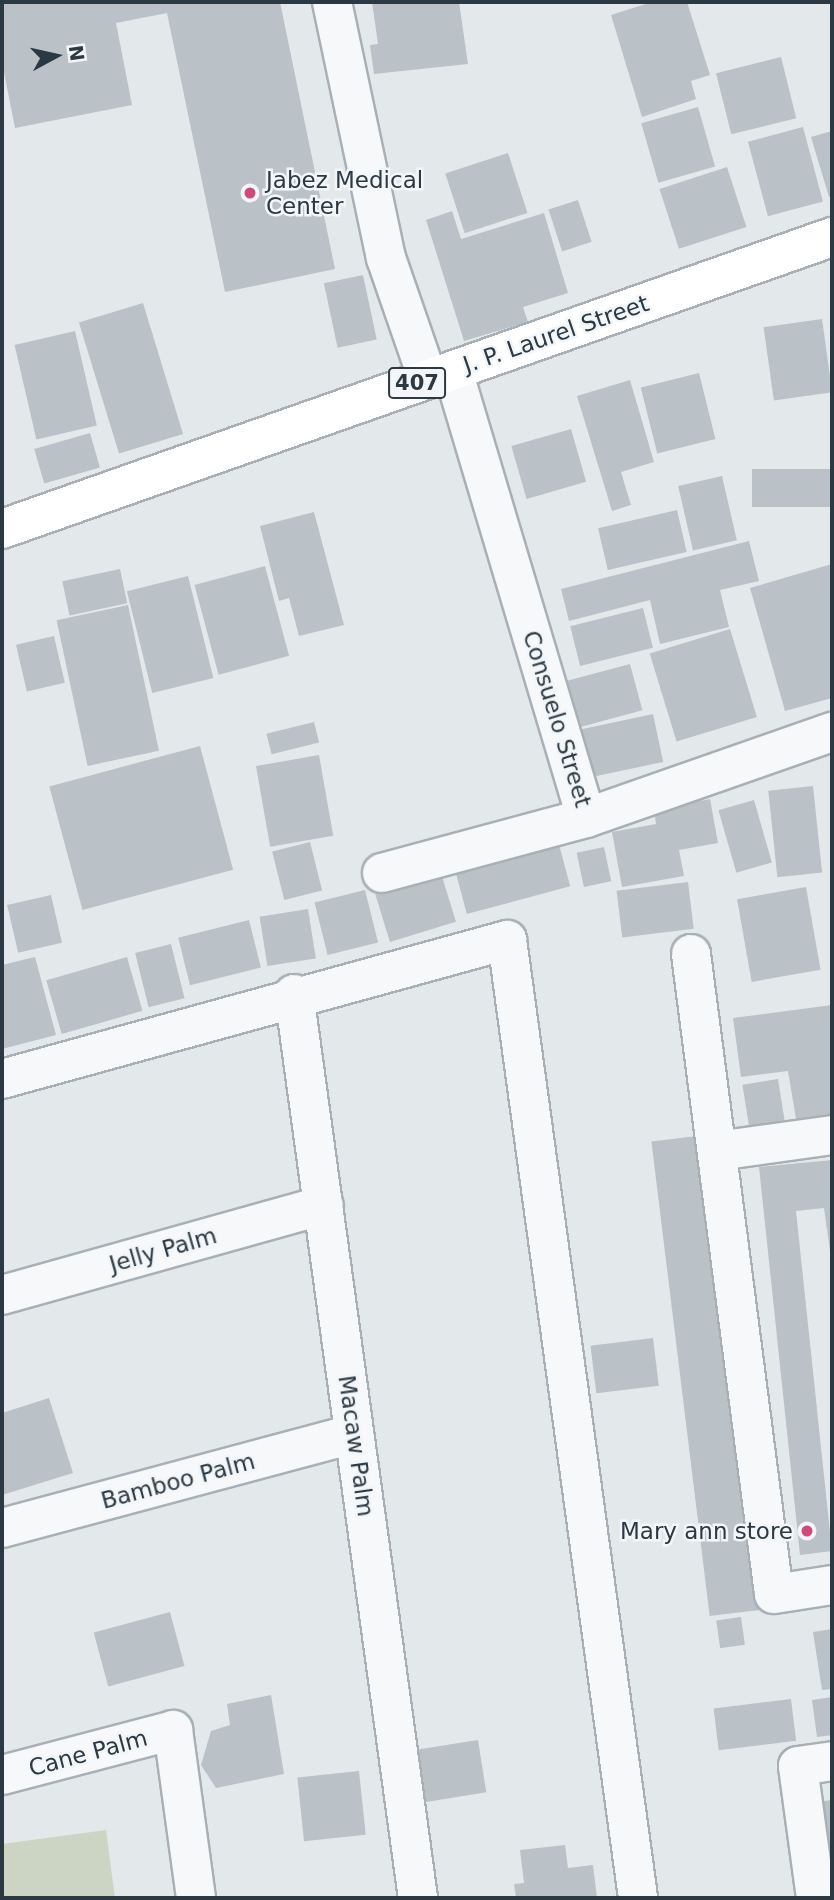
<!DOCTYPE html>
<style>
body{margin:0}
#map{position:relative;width:834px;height:1900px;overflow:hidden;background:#e3e8eb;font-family:"DejaVu Sans",sans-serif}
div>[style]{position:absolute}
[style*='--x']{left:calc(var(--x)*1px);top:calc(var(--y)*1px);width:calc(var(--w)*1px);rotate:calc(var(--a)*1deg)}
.green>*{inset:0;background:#ccd5c4}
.building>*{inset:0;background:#bac2c8;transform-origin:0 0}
.roads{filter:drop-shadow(2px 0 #a8b0b5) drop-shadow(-2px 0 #a8b0b5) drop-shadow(0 2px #a8b0b5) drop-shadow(0 -2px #a8b0b5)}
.minor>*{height:38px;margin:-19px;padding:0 19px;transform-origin:19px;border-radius:19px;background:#f6f8f9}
.primary>*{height:38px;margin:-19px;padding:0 19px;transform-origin:19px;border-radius:19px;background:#fff}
.dots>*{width:19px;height:19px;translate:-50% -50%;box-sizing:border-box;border:4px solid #f3f6f8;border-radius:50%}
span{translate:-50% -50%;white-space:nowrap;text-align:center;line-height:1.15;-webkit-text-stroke:5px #f3f6f8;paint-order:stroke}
.shield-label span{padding:2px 5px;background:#f3f6f8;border:2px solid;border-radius:5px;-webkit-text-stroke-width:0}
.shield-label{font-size:21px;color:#2b3943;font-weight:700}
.poi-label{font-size:23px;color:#2b3943}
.left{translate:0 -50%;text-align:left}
.right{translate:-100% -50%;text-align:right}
.street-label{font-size:23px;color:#2b3943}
.frame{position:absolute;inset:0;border:4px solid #2b3943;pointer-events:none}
.north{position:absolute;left:21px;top:21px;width:70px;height:70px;-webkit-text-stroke:5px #f3f6f8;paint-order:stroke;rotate:82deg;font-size:19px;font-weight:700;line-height:28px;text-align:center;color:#2b3943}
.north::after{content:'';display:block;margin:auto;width:24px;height:32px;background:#2b3943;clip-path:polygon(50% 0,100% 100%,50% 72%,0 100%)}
</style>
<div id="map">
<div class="green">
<i style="clip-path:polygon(106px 1830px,115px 1898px,2px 1898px,2px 1844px)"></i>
</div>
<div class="building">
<i style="clip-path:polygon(2px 2px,280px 2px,335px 269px,225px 292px,167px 13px,116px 23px,132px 105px,15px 128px,2px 62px)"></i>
<i style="clip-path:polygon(372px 2px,459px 2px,468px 64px,374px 74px,370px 45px,378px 44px)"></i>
<i style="clip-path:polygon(652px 2px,687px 2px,710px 75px,691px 81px,696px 99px,642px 117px,611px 15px)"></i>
<i style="left:781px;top:57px;width:63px;height:67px;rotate:76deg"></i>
<i style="left:698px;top:107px;width:62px;height:59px;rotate:74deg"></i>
<i style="left:803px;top:127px;width:77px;height:57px;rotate:75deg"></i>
<i style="clip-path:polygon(832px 131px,832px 196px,829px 197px,811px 137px)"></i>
<i style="left:508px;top:153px;width:63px;height:66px;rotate:72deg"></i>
<i style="left:727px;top:167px;width:63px;height:71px;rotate:72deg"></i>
<i style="left:578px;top:200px;width:44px;height:31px;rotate:72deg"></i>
<i style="clip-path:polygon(452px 211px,461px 239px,544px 213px,568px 293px,523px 307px,528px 322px,464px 341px,426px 220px)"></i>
<i style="left:363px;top:275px;width:66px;height:40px;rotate:78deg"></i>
<i style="left:143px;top:303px;width:137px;height:67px;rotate:73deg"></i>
<i style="left:822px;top:319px;width:74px;height:59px;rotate:82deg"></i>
<i style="left:75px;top:331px;width:97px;height:62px;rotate:77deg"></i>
<i style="left:699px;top:373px;width:68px;height:60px;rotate:76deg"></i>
<i style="clip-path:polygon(630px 380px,654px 462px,621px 472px,631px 505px,612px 511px,577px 396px)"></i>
<i style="left:571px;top:429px;width:55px;height:62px;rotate:74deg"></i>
<i style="left:90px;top:433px;width:36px;height:58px;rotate:74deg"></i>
<i style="left:832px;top:469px;width:38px;height:80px;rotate:90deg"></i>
<i style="left:722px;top:476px;width:66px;height:45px;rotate:77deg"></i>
<i style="left:677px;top:510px;width:43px;height:81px;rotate:77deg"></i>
<i style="clip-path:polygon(314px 512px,344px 625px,299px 636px,289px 598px,279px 601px,260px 526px)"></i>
<i style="clip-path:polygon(749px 541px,759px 581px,720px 590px,729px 627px,660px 644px,650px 600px,569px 621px,561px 589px)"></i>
<i style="clip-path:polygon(832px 564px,832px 698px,785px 711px,750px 588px)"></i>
<i style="left:265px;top:566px;width:93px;height:73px;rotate:75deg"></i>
<i style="left:120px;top:569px;width:35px;height:59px;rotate:78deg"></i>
<i style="left:188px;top:576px;width:105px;height:63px;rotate:76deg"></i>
<i style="left:128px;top:605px;width:149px;height:73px;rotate:78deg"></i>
<i style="left:643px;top:608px;width:41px;height:75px;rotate:76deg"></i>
<i style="left:730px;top:629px;width:92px;height:84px;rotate:73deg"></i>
<i style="left:54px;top:636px;width:48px;height:39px;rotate:77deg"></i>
<i style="left:630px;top:664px;width:48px;height:66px;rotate:75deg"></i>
<i style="left:653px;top:714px;width:49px;height:73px;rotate:78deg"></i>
<i style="left:314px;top:722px;width:21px;height:49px;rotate:76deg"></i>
<i style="left:200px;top:746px;width:128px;height:156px;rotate:75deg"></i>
<i style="left:319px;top:755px;width:82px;height:64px;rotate:80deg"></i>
<i style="left:813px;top:786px;width:87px;height:45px;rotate:84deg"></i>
<i style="clip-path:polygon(710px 799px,718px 843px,679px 850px,684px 876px,622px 887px,612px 832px,656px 824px,654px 810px)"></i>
<i style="left:754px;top:800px;width:65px;height:37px;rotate:74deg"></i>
<i style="left:557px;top:837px;width:51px;height:107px;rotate:75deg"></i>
<i style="left:310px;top:842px;width:50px;height:39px;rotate:76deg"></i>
<i style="left:604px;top:847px;width:35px;height:28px;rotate:78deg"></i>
<i style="left:441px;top:873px;width:51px;height:69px;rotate:73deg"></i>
<i style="left:688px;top:882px;width:47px;height:72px;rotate:83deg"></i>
<i style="left:806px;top:887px;width:84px;height:70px;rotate:80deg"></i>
<i style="left:365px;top:890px;width:54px;height:52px;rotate:76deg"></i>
<i style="left:51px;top:895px;width:49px;height:45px;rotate:77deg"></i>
<i style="left:308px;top:909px;width:50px;height:49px;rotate:81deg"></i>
<i style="left:249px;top:920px;width:49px;height:73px;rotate:76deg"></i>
<i style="left:171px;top:944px;width:56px;height:37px;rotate:76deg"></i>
<i style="clip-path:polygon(35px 957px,56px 1035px,2px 1049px,2px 965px)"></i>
<i style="left:127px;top:957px;width:56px;height:84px;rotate:74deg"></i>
<i style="clip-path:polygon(832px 1005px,832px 1118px,797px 1125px,788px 1071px,741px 1077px,733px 1018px)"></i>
<i style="left:778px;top:1079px;width:43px;height:36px;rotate:81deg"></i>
<i style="left:705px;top:1135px;width:478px;height:54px;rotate:83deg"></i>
<i style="clip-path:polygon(832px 1160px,832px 1265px,824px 1208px,796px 1211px,832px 1551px,800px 1555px,759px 1167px)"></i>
<i style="left:653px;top:1338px;width:48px;height:63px;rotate:83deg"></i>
<i style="clip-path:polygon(49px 1398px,73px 1473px,2px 1495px,2px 1413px)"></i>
<i style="left:170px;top:1612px;width:56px;height:79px;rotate:75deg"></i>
<i style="left:741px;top:1617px;width:28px;height:25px;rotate:82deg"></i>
<i style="clip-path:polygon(832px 1629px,832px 1689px,822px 1690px,813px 1632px)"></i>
<i style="clip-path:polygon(271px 1695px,284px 1774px,216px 1788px,201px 1765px,211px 1731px,230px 1725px,227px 1704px)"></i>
<i style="clip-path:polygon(832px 1697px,832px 1735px,817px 1737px,812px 1700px)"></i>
<i style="left:791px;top:1699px;width:42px;height:78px;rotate:83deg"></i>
<i style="left:478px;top:1740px;width:53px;height:61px;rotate:81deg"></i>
<i style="left:359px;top:1771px;width:64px;height:62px;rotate:84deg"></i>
<i style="clip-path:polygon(832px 1800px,832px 1898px,807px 1803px)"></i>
<i style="clip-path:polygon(565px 1845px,568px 1868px,593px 1865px,597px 1898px,516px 1898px,514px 1884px,524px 1883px,520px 1850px)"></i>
</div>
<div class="roads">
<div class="minor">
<i style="--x:332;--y:2;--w:262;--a:78.1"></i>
<i style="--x:386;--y:258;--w:128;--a:70.9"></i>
<i style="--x:453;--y:371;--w:466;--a:73.4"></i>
<i style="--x:382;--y:873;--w:211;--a:-15.1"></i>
<i style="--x:586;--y:818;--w:261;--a:-19.3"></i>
<i style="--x:691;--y:954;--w:645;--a:82.61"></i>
<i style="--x:774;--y:1594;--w:59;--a:-8.8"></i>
<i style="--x:294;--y:994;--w:912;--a:82.19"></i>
<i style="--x:2;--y:1079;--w:524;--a:-15.39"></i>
<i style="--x:507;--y:940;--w:967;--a:82.21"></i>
<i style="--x:717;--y:1151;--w:116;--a:-7.9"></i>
<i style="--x:2;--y:1295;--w:334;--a:-15.6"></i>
<i style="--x:2;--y:1528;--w:364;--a:-15"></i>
<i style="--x:2;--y:1775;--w:177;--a:-14.7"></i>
<i style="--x:173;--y:1730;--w:170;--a:82.2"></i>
<i style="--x:816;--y:1898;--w:133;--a:-97.8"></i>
<i style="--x:798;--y:1766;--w:34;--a:-8"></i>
</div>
<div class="primary">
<i style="--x:2;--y:529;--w:880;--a:-19.38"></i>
</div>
</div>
<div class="dots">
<i style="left:250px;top:193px;background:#ce4a7b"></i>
<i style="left:807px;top:1531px;background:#ce4a7b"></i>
</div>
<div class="shield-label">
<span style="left:417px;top:383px">407</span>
</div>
<div class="poi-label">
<span class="left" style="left:266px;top:193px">Jabez Medical<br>Center</span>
<span class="right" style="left:793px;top:1531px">Mary ann store</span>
</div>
<div class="street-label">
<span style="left:556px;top:334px;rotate:-19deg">J. P. Laurel Street</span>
<span style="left:557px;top:719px;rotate:73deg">Consuelo Street</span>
<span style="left:163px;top:1250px;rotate:-16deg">Jelly Palm</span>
<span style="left:356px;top:1446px;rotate:82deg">Macaw Palm</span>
<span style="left:178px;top:1481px;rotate:-15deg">Bamboo Palm</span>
<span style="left:88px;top:1753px;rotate:-15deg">Cane Palm</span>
</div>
<div class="frame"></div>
<div class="north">N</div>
</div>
